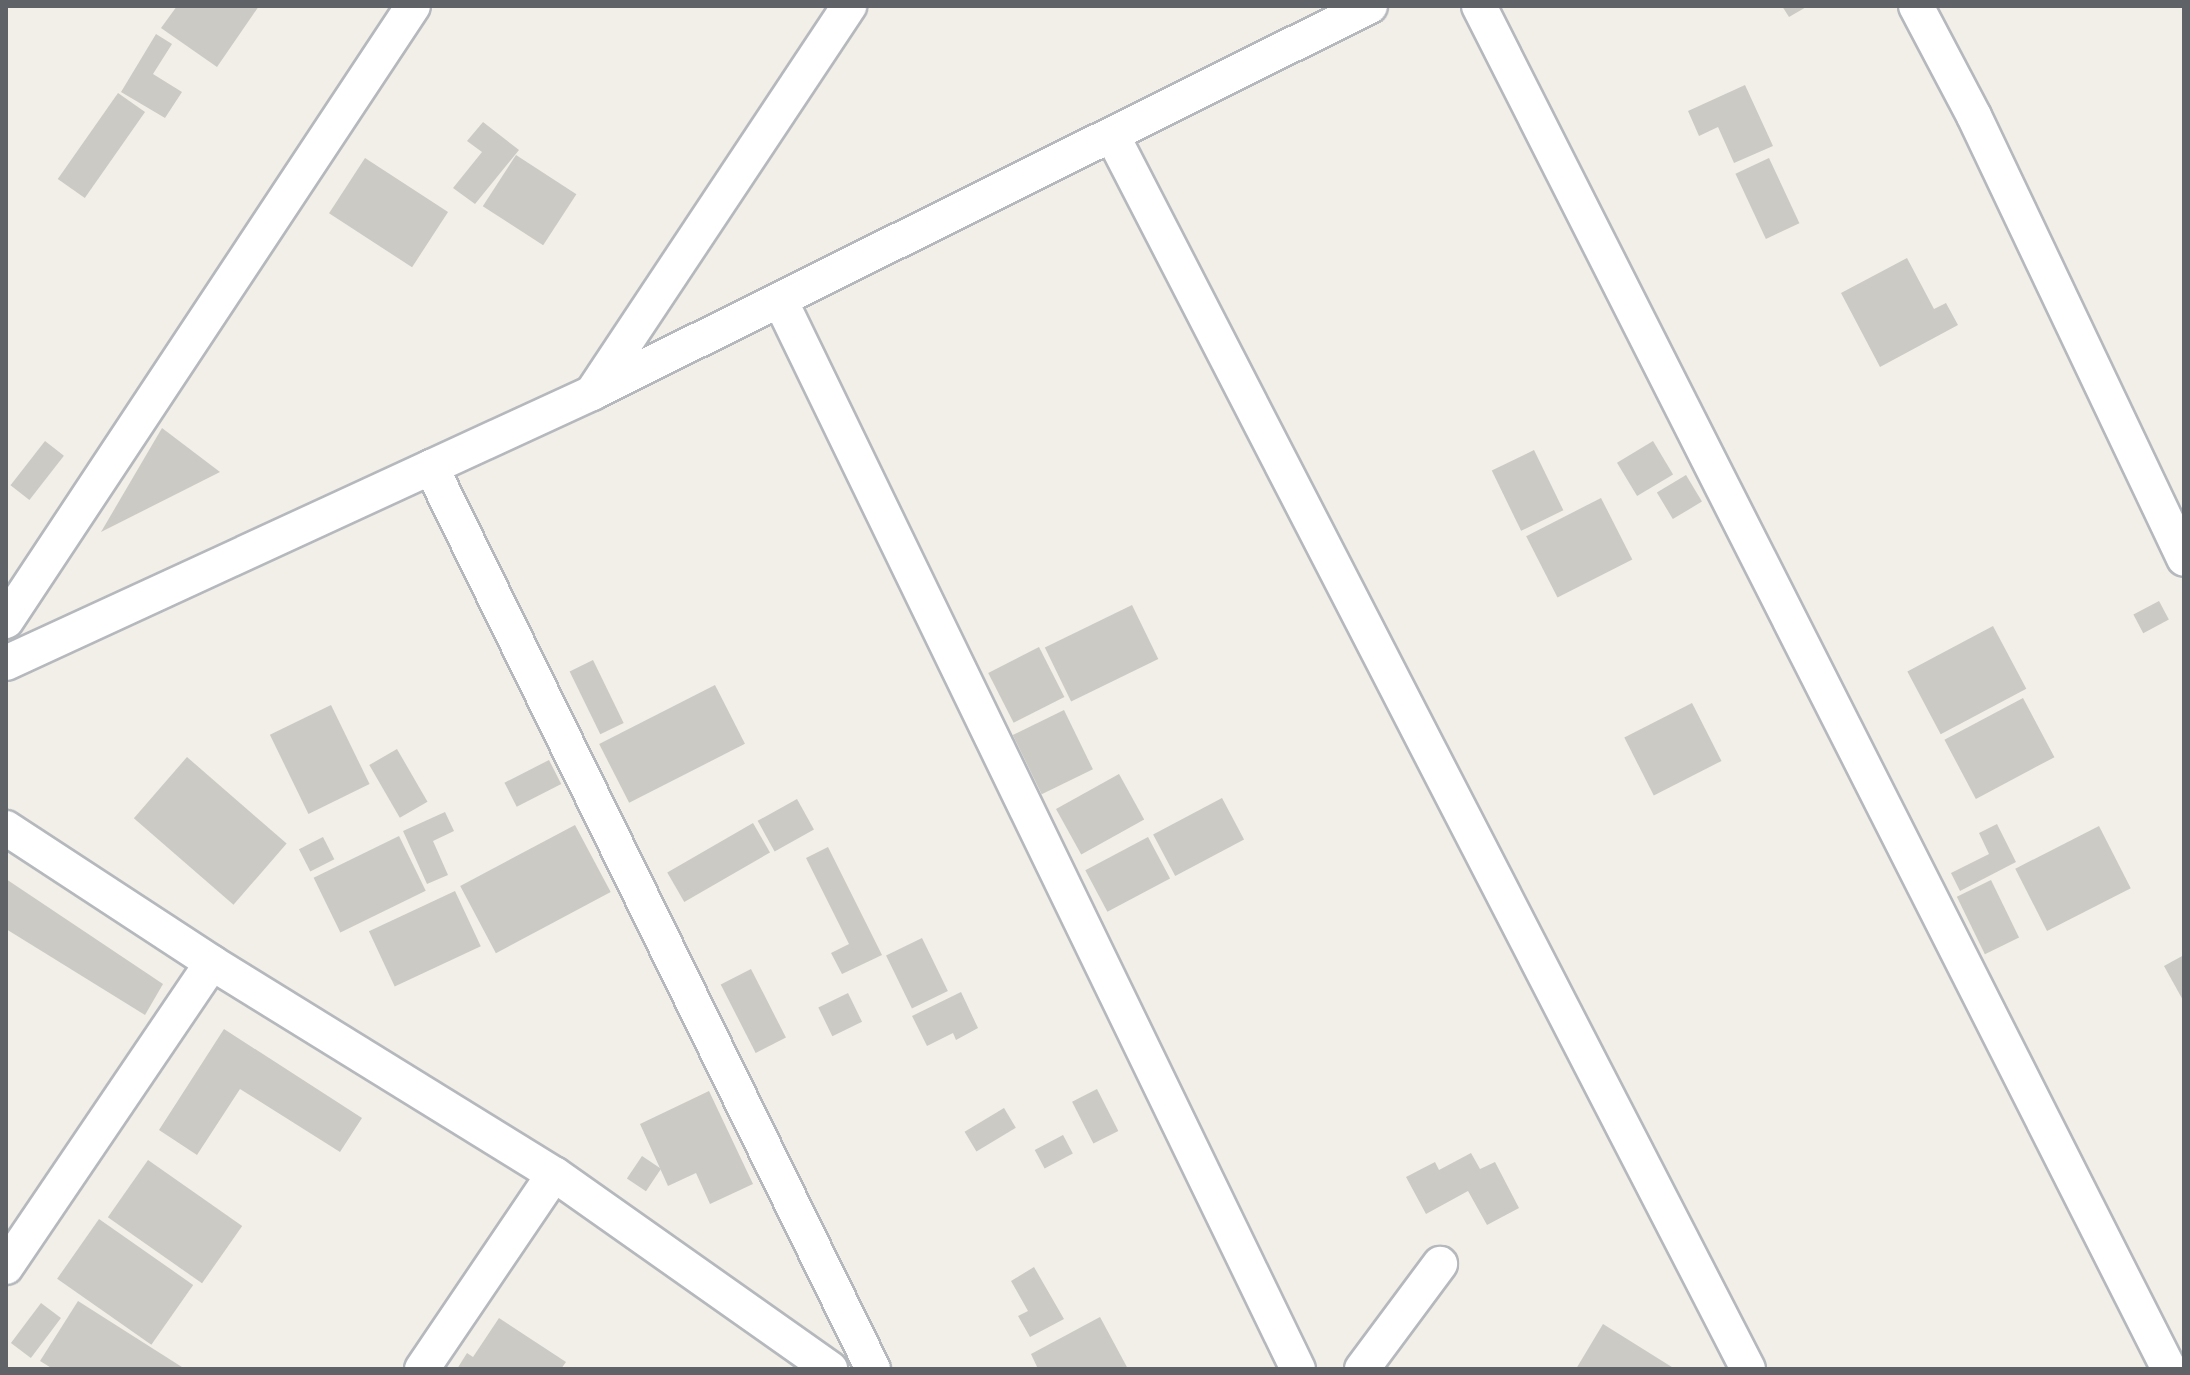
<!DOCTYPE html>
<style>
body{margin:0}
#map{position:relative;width:2190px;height:1375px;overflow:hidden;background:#f1efe8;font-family:"Public Sans",sans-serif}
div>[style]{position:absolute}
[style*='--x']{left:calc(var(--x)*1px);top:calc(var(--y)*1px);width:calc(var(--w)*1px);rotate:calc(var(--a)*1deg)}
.building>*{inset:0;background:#cccac5;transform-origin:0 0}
.roads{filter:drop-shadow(2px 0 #b5b8bc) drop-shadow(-2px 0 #b5b8bc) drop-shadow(0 2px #b5b8bc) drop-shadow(0 -2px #b5b8bc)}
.street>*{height:34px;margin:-17px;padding:0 17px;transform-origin:17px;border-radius:17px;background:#fff}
span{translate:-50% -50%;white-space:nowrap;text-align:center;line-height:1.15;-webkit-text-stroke:6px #fff;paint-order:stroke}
.frame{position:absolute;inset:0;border:8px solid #5f6368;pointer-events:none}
</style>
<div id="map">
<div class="building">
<i style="clip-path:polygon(177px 6px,259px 6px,217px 67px,161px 28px)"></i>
<i style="clip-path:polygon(1782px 6px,1808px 6px,1789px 17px)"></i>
<i style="clip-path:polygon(156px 34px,172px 44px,153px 74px,182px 92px,165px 118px,121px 92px)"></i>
<i style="clip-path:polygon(1745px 85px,1773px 146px,1734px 163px,1718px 127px,1699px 136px,1688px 111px)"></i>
<i style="left:118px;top:93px;width:33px;height:105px;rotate:35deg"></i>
<i style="clip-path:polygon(483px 122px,519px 150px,475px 204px,453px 188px,482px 152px,467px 141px)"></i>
<i style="left:516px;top:155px;width:72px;height:61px;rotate:33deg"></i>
<i style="left:365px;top:158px;width:99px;height:66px;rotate:33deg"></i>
<i style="left:1769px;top:158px;width:72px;height:37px;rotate:65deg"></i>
<i style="clip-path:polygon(1907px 258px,1934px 309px,1946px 303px,1958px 325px,1880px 367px,1841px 293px)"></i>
<i style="clip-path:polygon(162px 428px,220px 472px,101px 532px)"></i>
<i style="left:45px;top:441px;width:24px;height:56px;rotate:38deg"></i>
<i style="left:1653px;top:441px;width:39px;height:42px;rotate:59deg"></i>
<i style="left:1534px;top:450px;width:67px;height:47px;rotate:64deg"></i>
<i style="left:1686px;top:475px;width:31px;height:34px;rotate:59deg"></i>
<i style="left:1601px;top:498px;width:69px;height:84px;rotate:63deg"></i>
<i style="left:2159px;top:601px;width:21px;height:29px;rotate:62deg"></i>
<i style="left:1132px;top:605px;width:60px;height:97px;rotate:64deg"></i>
<i style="left:1993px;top:626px;width:71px;height:97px;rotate:62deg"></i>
<i style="left:1039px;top:647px;width:56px;height:57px;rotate:63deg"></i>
<i style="left:593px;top:660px;width:70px;height:26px;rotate:64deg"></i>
<i style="left:715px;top:685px;width:66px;height:130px;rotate:63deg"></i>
<i style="left:2023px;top:698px;width:67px;height:89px;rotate:62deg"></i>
<i style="left:1692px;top:703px;width:65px;height:76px;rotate:63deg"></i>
<i style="left:331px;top:705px;width:88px;height:68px;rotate:64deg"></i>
<i style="left:1064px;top:710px;width:66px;height:57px;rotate:64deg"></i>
<i style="left:397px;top:749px;width:61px;height:32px;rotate:60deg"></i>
<i style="left:187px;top:757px;width:132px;height:81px;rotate:41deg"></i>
<i style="left:549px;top:760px;width:27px;height:50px;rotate:63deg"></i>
<i style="left:1119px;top:774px;width:52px;height:72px;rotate:61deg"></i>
<i style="left:1222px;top:798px;width:47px;height:78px;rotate:62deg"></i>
<i style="left:797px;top:799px;width:35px;height:45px;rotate:61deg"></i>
<i style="clip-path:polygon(445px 812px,454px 831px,433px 841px,448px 875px,427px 884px,403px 831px)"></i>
<i style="left:753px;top:823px;width:34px;height:99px;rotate:60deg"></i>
<i style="clip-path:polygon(1997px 824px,2016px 862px,1960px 891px,1951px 873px,1989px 854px,1979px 833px)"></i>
<i style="left:575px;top:825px;width:76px;height:130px;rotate:62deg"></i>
<i style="left:2099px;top:826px;width:70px;height:94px;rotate:63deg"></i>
<i style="left:399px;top:836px;width:61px;height:95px;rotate:64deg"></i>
<i style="left:323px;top:837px;width:25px;height:27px;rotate:63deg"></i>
<i style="left:1148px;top:837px;width:47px;height:71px;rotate:62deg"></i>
<i style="clip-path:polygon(828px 847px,882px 955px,842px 974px,831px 953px,849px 944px,806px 858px)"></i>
<i style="clip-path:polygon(6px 879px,163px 984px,145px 1015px,6px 929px)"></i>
<i style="left:1991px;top:880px;width:64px;height:38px;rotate:64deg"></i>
<i style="left:455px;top:891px;width:61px;height:95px;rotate:65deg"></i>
<i style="left:922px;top:938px;width:59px;height:40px;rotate:64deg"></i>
<i style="clip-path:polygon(2184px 955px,2184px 1002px,2164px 966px)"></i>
<i style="left:751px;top:969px;width:77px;height:34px;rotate:63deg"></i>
<i style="clip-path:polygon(961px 992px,978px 1028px,956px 1040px,953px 1033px,927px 1046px,912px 1016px)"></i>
<i style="left:848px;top:993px;width:32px;height:33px;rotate:64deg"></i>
<i style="clip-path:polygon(224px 1029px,362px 1118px,340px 1152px,240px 1089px,197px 1155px,159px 1130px)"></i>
<i style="left:1097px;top:1089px;width:47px;height:28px;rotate:63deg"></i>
<i style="clip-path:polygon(709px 1091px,753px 1184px,710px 1204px,696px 1173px,668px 1186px,640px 1124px)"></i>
<i style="left:1004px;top:1108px;width:23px;height:46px;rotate:59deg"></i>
<i style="left:1063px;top:1135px;width:21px;height:32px;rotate:62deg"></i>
<i style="clip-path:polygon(1471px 1153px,1480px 1169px,1495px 1162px,1519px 1208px,1487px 1225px,1468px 1191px,1426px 1214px,1406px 1177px,1435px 1162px,1439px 1170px)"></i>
<i style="left:642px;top:1156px;width:23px;height:27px;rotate:34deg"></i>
<i style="left:148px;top:1160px;width:115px;height:70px;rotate:35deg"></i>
<i style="left:99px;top:1219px;width:115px;height:73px;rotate:35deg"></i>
<i style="clip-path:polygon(1034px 1267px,1064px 1319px,1030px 1337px,1018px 1316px,1028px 1311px,1011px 1281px)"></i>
<i style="clip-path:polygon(78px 1301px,185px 1369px,53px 1369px,40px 1361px)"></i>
<i style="left:41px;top:1303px;width:25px;height:50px;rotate:37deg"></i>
<i style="clip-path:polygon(1100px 1317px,1128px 1369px,1038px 1369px,1031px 1354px)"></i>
<i style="clip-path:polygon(499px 1318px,566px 1362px,561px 1369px,457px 1369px,467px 1353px,473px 1357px)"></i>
<i style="clip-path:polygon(1603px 1324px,1675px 1369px,1576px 1369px)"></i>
</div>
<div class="roads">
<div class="street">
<i style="--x:1479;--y:6;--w:1528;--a:63.15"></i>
<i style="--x:1916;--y:6;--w:124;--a:62.2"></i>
<i style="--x:1974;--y:116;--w:490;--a:64.6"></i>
<i style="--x:1112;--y:135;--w:1388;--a:62.73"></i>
<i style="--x:780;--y:300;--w:1188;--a:64.15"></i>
<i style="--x:592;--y:393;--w:465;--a:-56.4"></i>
<i style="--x:431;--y:467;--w:1004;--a:63.89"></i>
<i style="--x:6;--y:621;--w:737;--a:-56.5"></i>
<i style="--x:6;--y:663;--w:645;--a:-24.74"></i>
<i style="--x:592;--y:393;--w:869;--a:-26.45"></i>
<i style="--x:6;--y:828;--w:246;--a:33.2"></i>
<i style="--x:212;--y:963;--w:402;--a:31.7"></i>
<i style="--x:554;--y:1174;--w:338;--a:35.2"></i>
<i style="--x:6;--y:1267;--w:367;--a:-55.9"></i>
<i style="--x:422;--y:1369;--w:235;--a:-55.9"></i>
<i style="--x:1362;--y:1369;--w:131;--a:-53.4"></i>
</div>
</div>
<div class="frame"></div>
</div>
